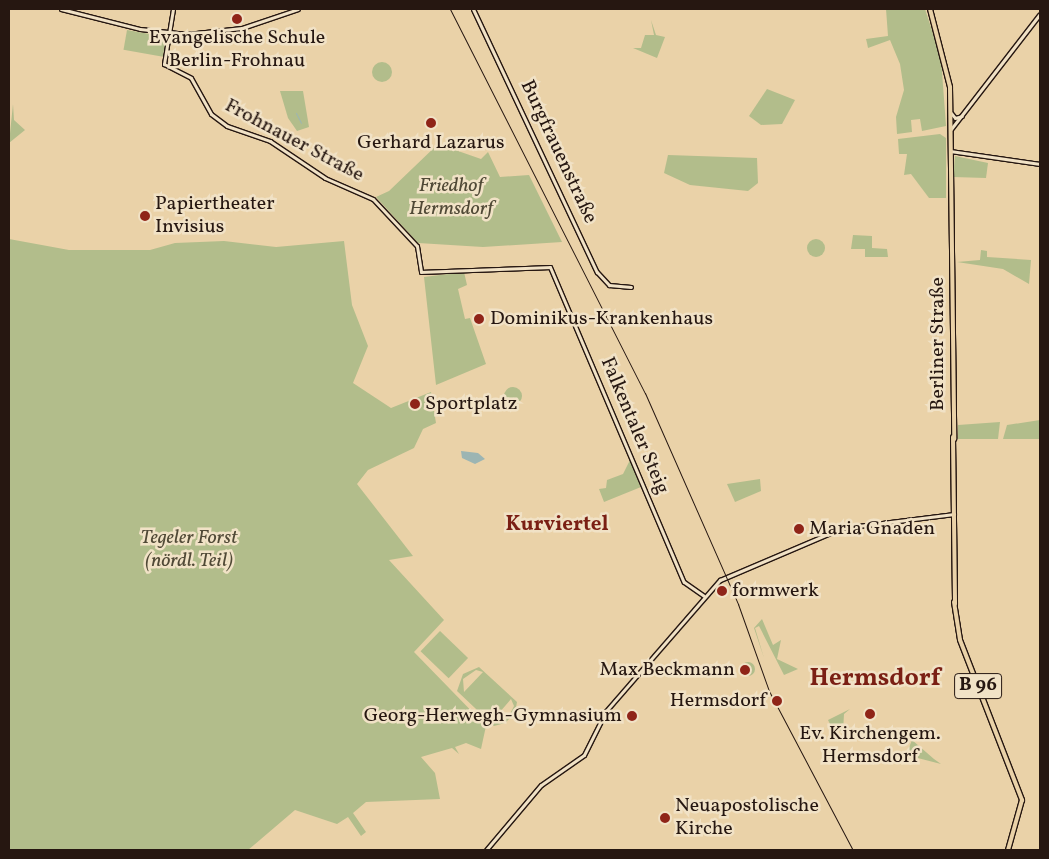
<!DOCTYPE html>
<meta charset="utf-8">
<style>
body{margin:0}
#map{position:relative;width:1049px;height:859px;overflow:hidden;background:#ead2a8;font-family:Vollkorn,serif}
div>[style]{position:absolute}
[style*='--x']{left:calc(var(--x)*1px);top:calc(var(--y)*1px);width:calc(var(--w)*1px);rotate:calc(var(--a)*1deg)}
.green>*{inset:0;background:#b2bd8b;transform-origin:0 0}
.round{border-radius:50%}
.water>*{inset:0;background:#9cb5b3}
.stream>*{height:1px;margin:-0.5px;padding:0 0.5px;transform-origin:0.5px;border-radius:0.5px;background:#9cb5b3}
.roads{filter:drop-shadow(1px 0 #261711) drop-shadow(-1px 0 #261711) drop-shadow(0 1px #261711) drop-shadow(0 -1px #261711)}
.secondary>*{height:3px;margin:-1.5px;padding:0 1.5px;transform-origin:1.5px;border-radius:1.5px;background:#f1e2c6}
.primary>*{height:4px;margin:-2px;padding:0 2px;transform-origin:2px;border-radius:2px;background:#ead2a8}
.tram>*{height:1px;margin:-0.5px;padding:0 0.5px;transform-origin:0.5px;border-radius:0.5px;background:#261711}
.dots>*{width:14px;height:14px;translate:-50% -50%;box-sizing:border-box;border:2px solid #f1e2c6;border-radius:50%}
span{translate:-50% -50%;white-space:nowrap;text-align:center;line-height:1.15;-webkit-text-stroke:5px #f1e2c6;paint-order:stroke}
.shield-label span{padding:1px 4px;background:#f1e2c6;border:1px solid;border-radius:4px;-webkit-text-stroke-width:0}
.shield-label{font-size:19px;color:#261711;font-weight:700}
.poi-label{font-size:20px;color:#261711}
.left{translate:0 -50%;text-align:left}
.right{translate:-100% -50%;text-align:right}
.street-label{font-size:20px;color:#261711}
.park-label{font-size:20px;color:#504936;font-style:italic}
.neighbourhood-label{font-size:21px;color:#7a1f14;font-weight:700}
.district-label{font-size:25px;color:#7a1f14;font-weight:700}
.frame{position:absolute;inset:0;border:10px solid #261711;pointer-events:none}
</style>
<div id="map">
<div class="green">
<i style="clip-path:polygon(886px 9px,925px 9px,941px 58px,946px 126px,922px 131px,920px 119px,911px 120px,912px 132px,897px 134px,896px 117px,904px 90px,900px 64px,890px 40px,868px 48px,867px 43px,866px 39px,888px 36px)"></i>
<i style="clip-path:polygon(651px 20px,656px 35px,665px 37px,657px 58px,633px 48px,641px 48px,645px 35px,654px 35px)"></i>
<i style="left:127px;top:30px;width:40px;height:20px;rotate:10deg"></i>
<i class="round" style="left:372px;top:62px;width:20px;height:20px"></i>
<i style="clip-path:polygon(767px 89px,795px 100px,782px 124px,761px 125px,749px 116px)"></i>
<i style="clip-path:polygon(280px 91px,303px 91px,309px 127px,297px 131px,288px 118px)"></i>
<i style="clip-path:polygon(13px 104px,14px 120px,25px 130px,9px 143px)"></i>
<i style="clip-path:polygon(940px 134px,946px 138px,946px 198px,929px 198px,911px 174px,904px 175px,907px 154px,899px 154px,898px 139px)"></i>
<i style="clip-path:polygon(438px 144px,481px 159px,488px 152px,500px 177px,529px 175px,562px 242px,483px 247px,418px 243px,376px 197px,389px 191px)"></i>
<i style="clip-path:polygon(668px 155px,757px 158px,758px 183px,748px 191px,690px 185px,664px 173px)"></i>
<i style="clip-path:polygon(955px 156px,988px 163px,986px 178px,953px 177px)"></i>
<i style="clip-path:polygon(872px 236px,872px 248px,887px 249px,888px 257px,865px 257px,865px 249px,851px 249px,853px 235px)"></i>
<i style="clip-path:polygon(9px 239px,69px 250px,150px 250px,175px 243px,224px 241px,276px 247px,344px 241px,352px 305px,368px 346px,353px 383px,391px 408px,431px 392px,436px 423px,423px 429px,414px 448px,368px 470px,357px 484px,413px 556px,389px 560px,444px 620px,414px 652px,486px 726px,481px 749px,466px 743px,455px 747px,459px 754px,452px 748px,421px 757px,435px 773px,440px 799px,366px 802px,353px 813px,366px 832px,361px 836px,348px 817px,337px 824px,295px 810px,248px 850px,9px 850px)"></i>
<i class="round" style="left:807px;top:239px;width:18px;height:18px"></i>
<i style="clip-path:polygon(981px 250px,987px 251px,987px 257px,1031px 260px,1029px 284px,1003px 269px,957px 262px,980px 260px)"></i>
<i style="clip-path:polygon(464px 272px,467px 285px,458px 289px,465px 319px,470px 318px,486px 364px,436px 385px,424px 277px)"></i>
<i class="round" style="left:504px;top:387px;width:18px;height:18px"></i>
<i style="clip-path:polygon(1040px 420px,1040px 439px,1003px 439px,1007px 425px)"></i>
<i style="clip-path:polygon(1000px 422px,998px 439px,958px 439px,958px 425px)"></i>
<i style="clip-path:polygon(630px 460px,641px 487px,604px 502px,599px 489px,606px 488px,607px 480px,623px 474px)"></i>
<i style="clip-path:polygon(760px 479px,761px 491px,735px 502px,727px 484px)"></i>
<i style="clip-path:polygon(762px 619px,773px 645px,781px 640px,777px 659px,798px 669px,784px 675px,759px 626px,755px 628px,764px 658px,754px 628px)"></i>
<i style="left:440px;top:631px;width:39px;height:28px;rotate:44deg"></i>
<i class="round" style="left:741px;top:662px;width:14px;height:14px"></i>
<i style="clip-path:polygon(evenodd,479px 667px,517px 702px,515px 713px,505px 723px,494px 726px,457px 691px,463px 674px,479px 667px,476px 670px,483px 672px,464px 692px,463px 679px,476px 670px,479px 667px,511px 699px,514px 706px,509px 716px,493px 720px,511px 699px)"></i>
<i style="clip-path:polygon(850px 709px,844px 714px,843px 732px,832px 728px,828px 720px)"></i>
<i style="clip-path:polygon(912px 740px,934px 759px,941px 764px,906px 755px)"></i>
</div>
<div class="water">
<i style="clip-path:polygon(461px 451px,478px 453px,485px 459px,475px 464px,462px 458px)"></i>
</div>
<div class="stream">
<i style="--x:296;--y:113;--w:11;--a:63"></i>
</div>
<div class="roads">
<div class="secondary">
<i style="--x:61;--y:9;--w:81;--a:14.2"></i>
<i style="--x:140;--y:29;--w:47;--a:6.1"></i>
<i style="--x:187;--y:34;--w:55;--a:-6.2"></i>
<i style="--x:242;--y:28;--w:59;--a:-18.7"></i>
<i style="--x:173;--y:9;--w:56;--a:99.3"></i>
<i style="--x:164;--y:64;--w:30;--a:27"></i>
<i style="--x:191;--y:78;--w:41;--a:60.9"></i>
<i style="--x:211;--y:114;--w:20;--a:37"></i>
<i style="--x:227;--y:126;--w:46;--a:19.2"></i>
<i style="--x:270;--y:141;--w:66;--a:33.9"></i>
<i style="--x:325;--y:178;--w:52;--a:23.6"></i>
<i style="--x:373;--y:199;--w:64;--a:46.9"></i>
<i style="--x:417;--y:246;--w:26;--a:81"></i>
<i style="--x:421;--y:272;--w:129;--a:-2.2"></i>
<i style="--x:550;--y:267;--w:342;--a:67"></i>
<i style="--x:684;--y:582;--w:24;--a:35"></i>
<i style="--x:473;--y:9;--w:291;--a:64.8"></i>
<i style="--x:597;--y:272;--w:18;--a:47"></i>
<i style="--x:609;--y:285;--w:22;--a:5"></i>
<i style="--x:951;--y:113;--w:6;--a:51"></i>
<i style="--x:955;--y:118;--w:7;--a:-16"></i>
<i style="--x:951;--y:129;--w:145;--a:-52.3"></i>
<i style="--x:950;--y:151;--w:91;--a:8.2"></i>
<i style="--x:486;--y:850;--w:85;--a:-49.8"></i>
<i style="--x:541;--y:785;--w:52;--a:-34.9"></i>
<i style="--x:584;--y:755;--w:49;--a:-63.4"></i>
<i style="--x:606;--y:711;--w:174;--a:-49"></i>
<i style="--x:720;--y:580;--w:133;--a:-23.1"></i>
<i style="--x:842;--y:528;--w:113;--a:-7.1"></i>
</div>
<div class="primary">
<i style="--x:930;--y:9;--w:81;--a:75.6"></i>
<i style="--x:950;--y:87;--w:352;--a:89.3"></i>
<i style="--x:953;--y:437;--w:167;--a:89.3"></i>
<i style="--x:954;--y:602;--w:38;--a:81"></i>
<i style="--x:960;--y:640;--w:172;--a:68.8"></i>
<i style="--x:1022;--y:800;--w:52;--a:105.6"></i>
</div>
</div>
<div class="tram">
<i style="--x:450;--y:9;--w:431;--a:63.1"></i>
<i style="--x:645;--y:393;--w:231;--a:66.2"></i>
<i style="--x:738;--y:604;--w:92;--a:70.4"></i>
<i style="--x:769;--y:691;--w:180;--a:62.2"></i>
</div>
<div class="dots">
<i style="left:237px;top:19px;background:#8f2418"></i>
<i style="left:431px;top:123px;background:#8f2418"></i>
<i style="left:145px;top:216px;background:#8f2418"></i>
<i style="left:479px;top:319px;background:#8f2418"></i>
<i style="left:415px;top:404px;background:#8f2418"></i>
<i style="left:799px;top:529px;background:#8f2418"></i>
<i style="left:722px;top:591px;background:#8f2418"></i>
<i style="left:745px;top:670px;background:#8f2418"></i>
<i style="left:777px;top:701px;background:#8f2418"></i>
<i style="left:870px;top:714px;background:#8f2418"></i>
<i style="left:632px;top:716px;background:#8f2418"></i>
<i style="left:665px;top:818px;background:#8f2418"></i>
</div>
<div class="shield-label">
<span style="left:978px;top:686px">B 96</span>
</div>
<div class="poi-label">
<span style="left:237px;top:50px">Evangelische Schule<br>Berlin-Frohnau</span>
<span style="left:431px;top:143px">Gerhard Lazarus</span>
<span class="left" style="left:155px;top:216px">Papiertheater<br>Invisius</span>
<span class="left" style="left:490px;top:319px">Dominikus-Krankenhaus</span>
<span class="left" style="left:425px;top:404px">Sportplatz</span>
<span class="left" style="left:809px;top:529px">Maria Gnaden</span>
<span class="left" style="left:732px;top:591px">formwerk</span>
<span class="right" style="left:735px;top:670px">Max Beckmann</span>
<span class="right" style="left:766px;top:701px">Hermsdorf</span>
<span class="right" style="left:622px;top:716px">Georg-Herwegh-Gymnasium</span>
<span style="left:870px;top:746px">Ev. Kirchengem.<br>Hermsdorf</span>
<span class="left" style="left:675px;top:818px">Neuapostolische<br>Kirche</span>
</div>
<div class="street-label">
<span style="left:294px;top:141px;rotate:28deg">Frohnauer Straße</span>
<span style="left:558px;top:152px;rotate:65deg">Burgfrauenstraße</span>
<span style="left:938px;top:344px;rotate:-90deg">Berliner Straße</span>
<span style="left:634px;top:426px;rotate:67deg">Falkentaler Steig</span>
</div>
<div class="park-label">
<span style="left:451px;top:198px">Friedhof<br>Hermsdorf</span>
<span style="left:189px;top:550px">Tegeler Forst<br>(nördl. Teil)</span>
</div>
<div class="neighbourhood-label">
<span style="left:557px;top:525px">Kurviertel</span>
</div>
<div class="district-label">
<span style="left:875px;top:679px">Hermsdorf</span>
</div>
<div class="frame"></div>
</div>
